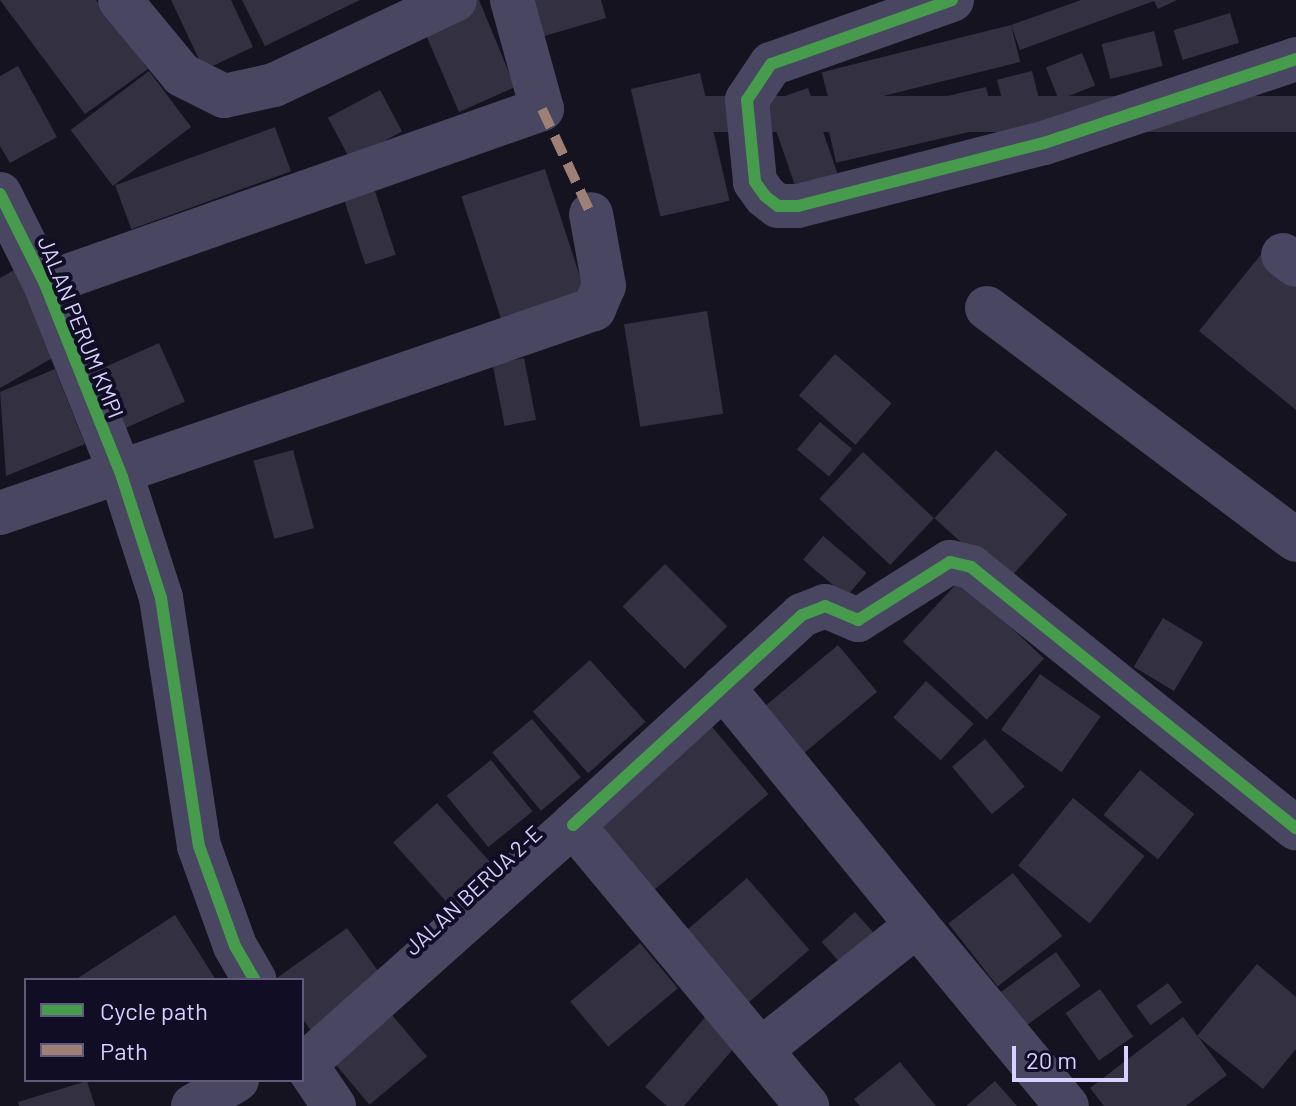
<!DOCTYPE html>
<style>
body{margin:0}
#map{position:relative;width:1296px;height:1106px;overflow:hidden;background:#14131f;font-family:Barlow,sans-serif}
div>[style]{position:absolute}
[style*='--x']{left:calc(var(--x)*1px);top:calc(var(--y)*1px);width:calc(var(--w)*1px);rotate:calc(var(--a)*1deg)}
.building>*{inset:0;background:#333042;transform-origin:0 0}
.minor>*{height:44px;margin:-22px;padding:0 22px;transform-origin:22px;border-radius:22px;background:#484661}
.quiet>*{height:10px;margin-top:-5px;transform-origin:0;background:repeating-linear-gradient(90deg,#9e8076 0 20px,transparent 0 30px)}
.cycleway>*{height:12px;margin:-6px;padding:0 6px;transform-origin:6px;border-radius:6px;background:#469c4c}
span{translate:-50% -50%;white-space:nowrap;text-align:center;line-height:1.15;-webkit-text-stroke:8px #110d25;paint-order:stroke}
.street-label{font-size:22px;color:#d7d1ff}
.legend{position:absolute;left:24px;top:978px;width:280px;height:104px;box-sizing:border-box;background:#110d25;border:2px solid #605b7c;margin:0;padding:10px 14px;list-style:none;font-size:24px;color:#d7d1ff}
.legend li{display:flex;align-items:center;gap:16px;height:40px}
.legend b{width:40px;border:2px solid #605b7c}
.scale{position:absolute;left:1012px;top:1046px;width:116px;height:36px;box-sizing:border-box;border:4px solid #d7d1ff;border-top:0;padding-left:10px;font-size:24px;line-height:28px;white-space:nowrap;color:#d7d1ff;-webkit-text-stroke:6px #110d25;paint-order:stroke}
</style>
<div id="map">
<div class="building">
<i style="clip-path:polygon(0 0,96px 0,148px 69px,85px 114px)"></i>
<i style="clip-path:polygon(171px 0,231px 0,253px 47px,204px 70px)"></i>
<i style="clip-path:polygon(242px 0,360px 0,265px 46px)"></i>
<i style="clip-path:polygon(469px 0,479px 0,515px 87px,459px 112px,420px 21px)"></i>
<i style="clip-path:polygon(531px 0,601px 0,606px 18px,541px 37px)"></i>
<i style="clip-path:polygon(1081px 0,1177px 0,1158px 9px,1154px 1px,1020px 50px,1011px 25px)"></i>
<i style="left:1230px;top:13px;width:31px;height:59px;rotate:73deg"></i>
<i style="left:1011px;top:25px;width:38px;height:195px;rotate:76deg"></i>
<i style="left:1154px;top:31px;width:36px;height:54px;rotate:76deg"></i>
<i style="left:1082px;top:53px;width:35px;height:39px;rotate:68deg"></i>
<i style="clip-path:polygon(18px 66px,57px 137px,10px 163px,0 146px,0 76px)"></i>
<i style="left:149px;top:71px;width:70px;height:98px;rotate:53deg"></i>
<i style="left:1032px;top:71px;width:40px;height:36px;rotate:76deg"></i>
<i style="left:700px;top:73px;width:131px;height:71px;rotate:77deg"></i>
<i style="left:986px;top:87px;width:40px;height:163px;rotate:77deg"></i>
<i style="left:808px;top:88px;width:90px;height:44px;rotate:71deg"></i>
<i style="left:380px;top:90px;width:47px;height:59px;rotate:62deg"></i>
<i style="left:1296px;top:96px;width:36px;height:623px;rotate:90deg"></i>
<i style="left:275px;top:127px;width:47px;height:170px;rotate:70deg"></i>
<i style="left:545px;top:169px;width:129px;height:88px;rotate:72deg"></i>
<i style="left:375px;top:191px;width:67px;height:32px;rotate:72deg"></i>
<i style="clip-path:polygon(1263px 252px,1296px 278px,1296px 410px,1199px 331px)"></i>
<i style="clip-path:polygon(16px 269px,63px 352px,0 388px,0 278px)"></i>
<i style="left:707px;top:311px;width:104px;height:84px;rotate:81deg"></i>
<i style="left:159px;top:343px;width:64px;height:81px;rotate:66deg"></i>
<i style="left:835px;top:354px;width:75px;height:55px;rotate:41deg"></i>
<i style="left:524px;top:358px;width:63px;height:32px;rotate:79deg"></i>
<i style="clip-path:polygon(55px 369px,85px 444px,6px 476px,0 392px)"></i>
<i style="left:820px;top:422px;width:42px;height:36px;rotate:40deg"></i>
<i style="left:293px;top:450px;width:81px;height:41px;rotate:75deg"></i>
<i style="left:996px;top:450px;width:96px;height:92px;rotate:42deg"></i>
<i style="left:863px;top:452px;width:97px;height:64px;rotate:43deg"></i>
<i style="left:823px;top:536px;width:57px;height:31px;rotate:40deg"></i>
<i style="left:665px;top:564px;width:88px;height:60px;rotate:45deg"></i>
<i style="left:960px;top:580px;width:115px;height:84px;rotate:43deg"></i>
<i style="left:1163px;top:618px;width:47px;height:57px;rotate:31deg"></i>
<i style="left:838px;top:645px;width:61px;height:102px;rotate:50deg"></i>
<i style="left:590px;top:660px;width:83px;height:77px;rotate:48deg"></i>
<i style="left:1040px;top:674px;width:74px;height:68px;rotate:35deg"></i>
<i style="left:926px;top:681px;width:64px;height:49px;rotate:42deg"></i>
<i style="left:532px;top:719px;width:76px;height:52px;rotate:50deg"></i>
<i style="left:708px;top:722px;width:94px;height:162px;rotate:50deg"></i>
<i style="left:985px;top:739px;width:62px;height:43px;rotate:50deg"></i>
<i style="left:491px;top:760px;width:66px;height:57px;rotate:51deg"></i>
<i style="left:1140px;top:770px;width:70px;height:58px;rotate:39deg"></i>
<i style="left:1073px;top:798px;width:92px;height:87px;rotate:39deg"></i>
<i style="left:437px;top:803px;width:84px;height:59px;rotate:48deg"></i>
<i style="left:1013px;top:873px;width:80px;height:82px;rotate:52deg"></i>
<i style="left:747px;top:878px;width:95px;height:84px;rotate:49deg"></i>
<i style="left:855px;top:912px;width:31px;height:45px;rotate:48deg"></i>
<i style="clip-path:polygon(175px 915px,216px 980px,75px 980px)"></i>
<i style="clip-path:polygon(347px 928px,389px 986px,316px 1038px,302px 1018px,302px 980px,274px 980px)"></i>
<i style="left:640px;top:943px;width:59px;height:91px;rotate:50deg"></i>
<i style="left:1056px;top:952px;width:42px;height:73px;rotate:54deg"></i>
<i style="clip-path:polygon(1257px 964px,1296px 997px,1296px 1049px,1263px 1089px,1197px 1036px)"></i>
<i style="left:1168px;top:983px;width:24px;height:39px;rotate:54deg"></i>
<i style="left:1100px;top:989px;width:58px;height:42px;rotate:55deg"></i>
<i style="left:382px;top:1003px;width:70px;height:75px;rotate:50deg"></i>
<i style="clip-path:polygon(708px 1014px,740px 1041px,684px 1106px,667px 1106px,645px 1087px)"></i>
<i style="clip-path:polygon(1183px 1017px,1227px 1075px,1186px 1106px,1104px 1106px,1090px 1088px)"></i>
<i style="clip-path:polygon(900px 1062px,936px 1106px,860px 1106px,854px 1099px)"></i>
<i style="clip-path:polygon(87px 1081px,95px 1106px,19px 1106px,18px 1102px)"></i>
<i style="clip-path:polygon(995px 1081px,1017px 1106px,966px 1106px)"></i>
</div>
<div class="minor">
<i style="--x:120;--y:0;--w:97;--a:50.4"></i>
<i style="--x:182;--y:75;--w:47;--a:26.6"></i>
<i style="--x:224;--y:96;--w:51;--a:-12.4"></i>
<i style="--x:274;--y:85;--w:200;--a:-25.2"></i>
<i style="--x:952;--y:0;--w:192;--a:160.5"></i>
<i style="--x:771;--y:64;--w:43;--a:123.7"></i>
<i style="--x:747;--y:100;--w:82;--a:84.4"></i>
<i style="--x:755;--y:182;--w:17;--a:54"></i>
<i style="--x:765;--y:196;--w:16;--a:38"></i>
<i style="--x:778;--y:206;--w:20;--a:0"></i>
<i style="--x:798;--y:206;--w:254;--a:-14.4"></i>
<i style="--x:1044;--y:143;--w:266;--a:-18.4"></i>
<i style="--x:0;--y:194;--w:101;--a:63.4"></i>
<i style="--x:45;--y:284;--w:208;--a:68.2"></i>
<i style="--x:122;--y:477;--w:127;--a:72.1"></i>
<i style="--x:161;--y:598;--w:251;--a:81.3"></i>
<i style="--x:199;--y:846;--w:106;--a:70.2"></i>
<i style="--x:235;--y:946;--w:39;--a:60"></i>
<i style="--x:1283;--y:255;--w:16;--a:38"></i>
<i style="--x:45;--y:284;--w:527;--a:-19.4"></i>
<i style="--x:542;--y:109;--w:113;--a:-105.4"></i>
<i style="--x:987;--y:308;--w:386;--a:36.9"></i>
<i style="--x:0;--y:513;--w:628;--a:-18.95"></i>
<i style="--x:594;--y:309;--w:25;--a:-67"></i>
<i style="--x:604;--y:286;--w:73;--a:-100.2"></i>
<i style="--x:723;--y:687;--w:307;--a:50.8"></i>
<i style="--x:573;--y:825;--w:311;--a:-42.5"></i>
<i style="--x:802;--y:615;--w:25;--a:-21"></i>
<i style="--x:825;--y:606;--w:36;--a:23"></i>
<i style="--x:858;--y:620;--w:109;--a:-32.2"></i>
<i style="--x:950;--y:562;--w:22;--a:13"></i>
<i style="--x:971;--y:567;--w:417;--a:38.8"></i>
<i style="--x:763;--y:1048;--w:197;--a:-38.6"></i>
<i style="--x:917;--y:925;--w:235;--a:50.4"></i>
<i style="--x:302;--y:1059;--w:57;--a:55.8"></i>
<i style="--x:305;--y:1064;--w:359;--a:-41.7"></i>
<i style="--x:573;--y:825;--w:366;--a:50.2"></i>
<i style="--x:193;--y:1106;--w:51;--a:-30.6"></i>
</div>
<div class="quiet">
<i style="--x:542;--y:109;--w:116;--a:65"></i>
</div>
<div class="cycleway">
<i style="--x:952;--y:0;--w:192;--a:160.5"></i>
<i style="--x:771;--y:64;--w:43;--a:123.7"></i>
<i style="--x:747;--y:100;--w:82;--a:84.4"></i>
<i style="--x:755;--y:182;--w:17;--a:54"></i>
<i style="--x:765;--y:196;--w:16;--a:38"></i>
<i style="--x:778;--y:206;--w:20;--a:0"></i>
<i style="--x:798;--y:206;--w:254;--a:-14.4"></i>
<i style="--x:1044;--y:143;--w:266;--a:-18.4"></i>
<i style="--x:0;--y:194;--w:101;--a:63.4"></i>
<i style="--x:45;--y:284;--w:208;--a:68.2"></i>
<i style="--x:122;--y:477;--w:127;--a:72.1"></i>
<i style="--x:161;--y:598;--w:251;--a:81.3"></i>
<i style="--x:199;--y:846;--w:106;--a:70.2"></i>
<i style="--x:235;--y:946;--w:39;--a:60"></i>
<i style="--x:573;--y:825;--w:311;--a:-42.5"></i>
<i style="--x:802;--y:615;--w:25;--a:-21"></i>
<i style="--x:825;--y:606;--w:36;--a:23"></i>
<i style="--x:858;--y:620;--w:109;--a:-32.2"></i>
<i style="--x:950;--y:562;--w:22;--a:13"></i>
<i style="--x:971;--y:567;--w:417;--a:38.8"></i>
</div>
<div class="street-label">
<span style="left:81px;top:327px;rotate:68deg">JALAN PERUM KMPI</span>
<span style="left:473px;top:890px;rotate:-43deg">JALAN BERUA 2-E</span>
</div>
<ul class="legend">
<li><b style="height:10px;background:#469c4c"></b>Cycle path</li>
<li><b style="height:10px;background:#9e8076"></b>Path</li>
</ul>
<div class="scale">20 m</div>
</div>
